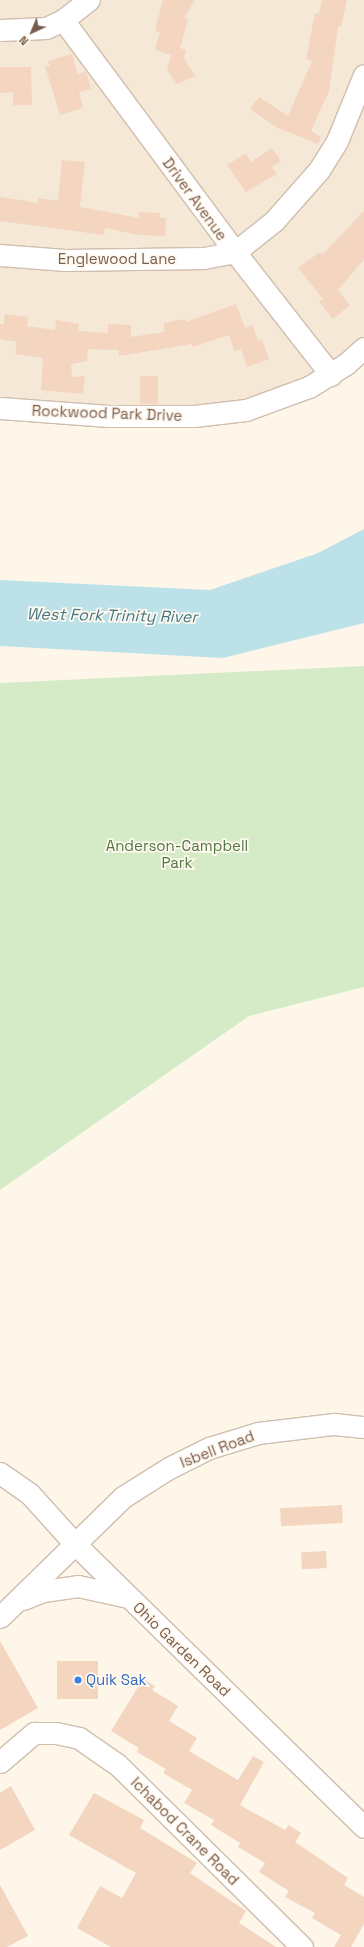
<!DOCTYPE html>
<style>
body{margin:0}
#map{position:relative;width:364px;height:1947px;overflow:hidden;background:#fdf6e9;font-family:"Space Grotesk",sans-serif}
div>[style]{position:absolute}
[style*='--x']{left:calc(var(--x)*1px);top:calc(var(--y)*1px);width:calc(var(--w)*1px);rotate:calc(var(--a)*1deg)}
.residential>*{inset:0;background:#f5e8d7}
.green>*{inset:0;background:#d5ebc7}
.water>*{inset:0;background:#bde1e8}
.building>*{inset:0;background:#f3d5c0;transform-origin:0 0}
.roads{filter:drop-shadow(1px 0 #d0beae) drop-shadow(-1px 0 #d0beae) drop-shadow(0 1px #d0beae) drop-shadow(0 -1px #d0beae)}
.minor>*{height:21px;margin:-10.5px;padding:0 10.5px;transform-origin:10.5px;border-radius:10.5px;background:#fff}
.dots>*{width:11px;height:11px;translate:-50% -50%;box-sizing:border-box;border:2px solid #fff9f0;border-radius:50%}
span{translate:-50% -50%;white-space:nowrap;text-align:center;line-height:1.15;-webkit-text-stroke:3.5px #fff9f0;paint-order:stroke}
.street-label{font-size:15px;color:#795c4c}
.park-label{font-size:15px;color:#507941}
.shop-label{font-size:15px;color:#366cbe}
.left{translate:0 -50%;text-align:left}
.water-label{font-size:16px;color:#427885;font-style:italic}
.north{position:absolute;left:12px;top:12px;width:40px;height:40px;-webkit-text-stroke:3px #fff9f0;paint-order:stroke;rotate:224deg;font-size:11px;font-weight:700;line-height:16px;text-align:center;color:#795c4c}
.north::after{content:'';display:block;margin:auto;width:14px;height:18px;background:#795c4c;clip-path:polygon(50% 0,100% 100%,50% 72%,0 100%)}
</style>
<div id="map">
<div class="residential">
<i style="clip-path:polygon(0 0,364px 0,364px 347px,246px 410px,0 406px)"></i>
</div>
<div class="green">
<i style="clip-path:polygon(364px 666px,364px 987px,249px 1016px,0 1190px,0 683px)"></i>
</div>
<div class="water">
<i style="clip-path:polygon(364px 529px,364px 623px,223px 658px,0 646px,0 580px,210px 590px,318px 553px)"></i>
</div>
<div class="building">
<i style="clip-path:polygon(163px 0,195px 0,184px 18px,188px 20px,180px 48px,186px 50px,184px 58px,195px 76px,177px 84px,167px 70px,171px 55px,155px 50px,160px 32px,155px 31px)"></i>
<i style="clip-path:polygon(322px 0,347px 0,341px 27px,338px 27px,329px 91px,311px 131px,321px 137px,318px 144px,276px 127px,250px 109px,259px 97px,288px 116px,312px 61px,306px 59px,315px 13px,319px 14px)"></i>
<i style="clip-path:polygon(72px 54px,78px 74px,86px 72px,91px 89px,79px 92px,83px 108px,60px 115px,45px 66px,50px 66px,48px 61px)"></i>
<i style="clip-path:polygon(0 67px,31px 67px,32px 105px,13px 105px,13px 92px,0 93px)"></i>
<i style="clip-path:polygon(272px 148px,281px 161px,272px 167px,277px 174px,246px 192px,227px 165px,246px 153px,251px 162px)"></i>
<i style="clip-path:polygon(62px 160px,85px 162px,80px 207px,139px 218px,139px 212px,160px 213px,160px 218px,166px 218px,165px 236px,139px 235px,105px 228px,104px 235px,0 221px,0 197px,38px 203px,38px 198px,58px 201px)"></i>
<i style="clip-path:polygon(364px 211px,364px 259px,338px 290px,350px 305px,333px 319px,319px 302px,323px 299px,298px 268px,320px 252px,322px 255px)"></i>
<i style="clip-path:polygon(236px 304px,245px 328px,252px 325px,258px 341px,262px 340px,269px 359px,247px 367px,241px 349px,234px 351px,229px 335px,192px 347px,192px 344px,119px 356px,119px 350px,88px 349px,87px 361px,71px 364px,72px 377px,85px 376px,83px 394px,41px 390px,43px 358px,15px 354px,17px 342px,0 339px,0 324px,4px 324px,5px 314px,28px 317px,27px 326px,55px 330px,56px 320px,79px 324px,78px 331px,108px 333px,108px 324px,131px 325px,131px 337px,165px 332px,163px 323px,185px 319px,186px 322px)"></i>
<i style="left:140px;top:376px;width:18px;height:28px"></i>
<i style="left:342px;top:1505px;width:18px;height:62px;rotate:87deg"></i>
<i style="left:326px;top:1551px;width:17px;height:25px;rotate:87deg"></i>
<i style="clip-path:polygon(0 1641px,38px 1708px,0 1730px)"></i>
<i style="left:57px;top:1661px;width:41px;height:38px"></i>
<i style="clip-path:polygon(143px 1679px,155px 1686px,152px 1690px,178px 1706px,169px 1721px,197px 1738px,189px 1751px,238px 1780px,253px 1756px,264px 1762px,240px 1805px,285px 1830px,289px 1825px,301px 1833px,295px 1842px,348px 1878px,344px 1885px,364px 1897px,364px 1924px,351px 1947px,334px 1947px,341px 1935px,312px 1918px,315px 1913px,285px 1897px,289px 1891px,259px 1872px,265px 1863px,238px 1847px,240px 1843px,211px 1825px,214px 1820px,184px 1803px,192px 1790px,163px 1773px,166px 1769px,137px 1752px,139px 1748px,111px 1731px)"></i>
<i style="clip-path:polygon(11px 1786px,35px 1830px,0 1850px,0 1793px)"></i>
<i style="clip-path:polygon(94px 1793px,144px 1820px,140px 1828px,197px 1863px,190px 1873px,246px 1911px,239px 1923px,276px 1947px,111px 1947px,77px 1928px,100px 1886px,122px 1898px,136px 1873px,69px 1835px)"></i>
<i style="clip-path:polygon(0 1885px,28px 1936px,7px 1947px,0 1947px)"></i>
</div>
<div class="roads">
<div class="minor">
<i style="--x:63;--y:20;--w:289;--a:53.4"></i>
<i style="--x:235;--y:252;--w:156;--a:52"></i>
<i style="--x:0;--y:30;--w:46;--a:-2.5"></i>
<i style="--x:46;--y:28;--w:19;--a:-25"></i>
<i style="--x:63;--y:20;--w:33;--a:-38"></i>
<i style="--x:0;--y:255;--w:65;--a:4.4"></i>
<i style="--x:65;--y:260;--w:139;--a:-0.8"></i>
<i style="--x:204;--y:258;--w:32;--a:-11"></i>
<i style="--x:235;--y:252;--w:50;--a:-38.5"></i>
<i style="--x:274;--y:221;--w:68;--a:-48.6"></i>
<i style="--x:319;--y:170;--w:34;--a:-58"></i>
<i style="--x:337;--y:141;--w:71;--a:-67.8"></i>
<i style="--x:0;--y:408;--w:109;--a:4.2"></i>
<i style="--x:109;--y:416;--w:85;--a:0"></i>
<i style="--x:194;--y:416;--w:52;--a:-6.6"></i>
<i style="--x:246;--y:410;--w:67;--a:-20.1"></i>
<i style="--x:309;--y:387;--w:44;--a:-31.9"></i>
<i style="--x:346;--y:364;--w:24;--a:-42"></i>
<i style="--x:0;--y:1473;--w:35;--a:35"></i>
<i style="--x:29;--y:1493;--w:69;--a:48"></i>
<i style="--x:75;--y:1544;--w:404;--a:44.4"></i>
<i style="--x:23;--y:1599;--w:22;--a:-22"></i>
<i style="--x:43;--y:1591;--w:35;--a:-8"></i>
<i style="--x:78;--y:1586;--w:51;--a:12.4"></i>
<i style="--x:0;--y:1617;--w:172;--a:-44.3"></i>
<i style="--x:123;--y:1497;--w:54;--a:-32.2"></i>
<i style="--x:169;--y:1468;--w:45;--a:-26.6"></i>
<i style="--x:209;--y:1448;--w:51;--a:-17"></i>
<i style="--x:258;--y:1433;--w:77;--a:-6.8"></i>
<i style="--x:334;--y:1424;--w:30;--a:6"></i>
<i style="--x:0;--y:1762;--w:45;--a:-40.5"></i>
<i style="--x:34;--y:1733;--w:22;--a:0"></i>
<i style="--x:56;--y:1733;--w:24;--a:12"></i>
<i style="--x:79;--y:1738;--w:47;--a:34.7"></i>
<i style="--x:118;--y:1765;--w:259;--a:44.7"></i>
</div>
</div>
<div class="dots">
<i style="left:78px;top:1680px;background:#3f7fe0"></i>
</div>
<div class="street-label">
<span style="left:195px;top:199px;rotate:54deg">Driver Avenue</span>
<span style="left:117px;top:259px">Englewood Lane</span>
<span style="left:107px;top:413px;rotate:2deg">Rockwood Park Drive</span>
<span style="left:217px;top:1449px;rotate:-21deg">Isbell Road</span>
<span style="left:182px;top:1649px;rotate:44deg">Ohio Garden Road</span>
<span style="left:185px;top:1831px;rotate:45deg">Ichabod Crane Road</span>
</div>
<div class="park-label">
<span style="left:177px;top:854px">Anderson-Campbell<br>Park</span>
</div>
<div class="shop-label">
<span class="left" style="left:86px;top:1680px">Quik Sak</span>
</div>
<div class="water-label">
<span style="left:112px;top:616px;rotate:1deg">West Fork Trinity River</span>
</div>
<div class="north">N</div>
</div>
